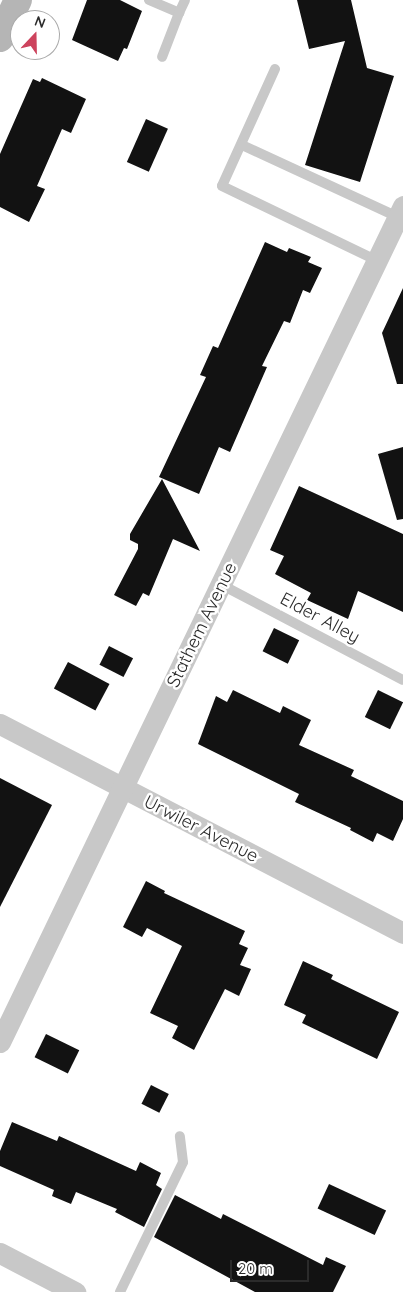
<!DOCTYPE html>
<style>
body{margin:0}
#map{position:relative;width:403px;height:1292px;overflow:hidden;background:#fff;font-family:Quicksand,sans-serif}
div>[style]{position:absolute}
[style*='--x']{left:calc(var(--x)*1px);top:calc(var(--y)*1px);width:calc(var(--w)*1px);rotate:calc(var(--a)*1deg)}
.building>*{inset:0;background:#121212;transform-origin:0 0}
.lane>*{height:10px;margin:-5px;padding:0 5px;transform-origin:5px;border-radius:5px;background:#c8c8c8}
.street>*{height:21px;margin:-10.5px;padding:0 10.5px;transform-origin:10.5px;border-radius:10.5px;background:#c8c8c8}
.secondary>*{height:28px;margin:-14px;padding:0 14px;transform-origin:14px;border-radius:14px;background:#b5b5b5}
span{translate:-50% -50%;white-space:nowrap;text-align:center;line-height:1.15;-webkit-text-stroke:5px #fff;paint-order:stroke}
.street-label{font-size:18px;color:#2b2b2b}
.north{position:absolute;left:10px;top:10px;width:50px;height:50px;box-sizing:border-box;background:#fff;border:1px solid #aaa;border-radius:50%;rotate:21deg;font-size:14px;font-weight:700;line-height:20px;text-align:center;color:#2b2b2b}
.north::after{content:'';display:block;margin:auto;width:18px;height:22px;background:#cd435d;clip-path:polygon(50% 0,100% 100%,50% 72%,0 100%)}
.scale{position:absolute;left:230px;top:1260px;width:79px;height:22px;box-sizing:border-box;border:2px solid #2b2b2b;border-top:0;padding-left:6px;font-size:15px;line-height:18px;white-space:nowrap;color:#2b2b2b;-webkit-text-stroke:4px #fff;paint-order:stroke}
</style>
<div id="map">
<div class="building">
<i style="clip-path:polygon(87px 0,120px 0,142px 11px,127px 49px,124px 48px,118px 61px,72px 40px)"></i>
<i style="clip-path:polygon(297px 0,351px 0,367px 68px,394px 76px,360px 182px,305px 165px,345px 41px,309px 49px)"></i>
<i style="clip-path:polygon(42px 78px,86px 99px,71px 133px,62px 129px,37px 186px,45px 189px,29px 222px,0 207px,0 154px,33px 79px,40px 82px)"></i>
<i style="left:146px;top:119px;width:24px;height:47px;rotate:24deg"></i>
<i style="clip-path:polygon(265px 242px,287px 252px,289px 248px,311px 257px,308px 262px,322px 268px,310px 293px,303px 290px,290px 323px,284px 321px,262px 366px,267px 367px,230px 452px,219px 447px,199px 494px,159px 477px,206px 377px,200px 375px,213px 346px,218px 348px)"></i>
<i style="clip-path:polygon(403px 288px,403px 384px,397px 384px,382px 333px)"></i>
<i style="clip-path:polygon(403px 447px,403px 519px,397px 520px,378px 454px)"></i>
<i style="clip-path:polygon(162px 479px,200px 551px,173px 539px,149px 596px,143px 593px,136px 606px,114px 595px,138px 549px,138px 544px,130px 540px,130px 534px)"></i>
<i style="clip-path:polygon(299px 486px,403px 534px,403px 612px,358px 591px,348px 619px,307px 600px,311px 593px,275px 574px,284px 556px,270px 550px)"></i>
<i style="left:274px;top:628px;width:28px;height:26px;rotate:26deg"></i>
<i style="left:109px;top:646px;width:27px;height:21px;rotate:27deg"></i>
<i style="left:68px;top:662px;width:47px;height:30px;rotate:28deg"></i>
<i style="clip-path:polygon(233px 690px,280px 713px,283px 706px,311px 720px,299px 745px,354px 770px,351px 776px,403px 801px,403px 819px,393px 841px,377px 833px,373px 842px,350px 830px,351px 828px,295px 802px,299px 794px,198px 744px,216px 696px,227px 702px)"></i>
<i style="left:378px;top:690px;width:28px;height:30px;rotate:26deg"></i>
<i style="clip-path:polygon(0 778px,52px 805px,0 907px)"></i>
<i style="clip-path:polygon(146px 881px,165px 891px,164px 893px,245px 931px,239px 944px,248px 948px,240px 965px,251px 969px,239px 996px,225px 989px,194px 1050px,172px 1038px,178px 1026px,150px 1013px,182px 946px,147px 928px,142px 937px,123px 927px)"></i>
<i style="clip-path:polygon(303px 961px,333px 975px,331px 979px,399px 1012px,377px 1059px,302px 1023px,306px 1015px,284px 1005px)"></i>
<i style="left:46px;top:1034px;width:37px;height:26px;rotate:26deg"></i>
<i style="left:151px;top:1085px;width:20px;height:21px;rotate:27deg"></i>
<i style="clip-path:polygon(12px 1122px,57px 1141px,59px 1136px,136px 1171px,140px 1162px,161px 1173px,156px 1185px,162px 1189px,144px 1227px,115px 1212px,117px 1209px,76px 1192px,71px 1204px,52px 1196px,54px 1190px,0 1166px,0 1151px)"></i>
<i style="left:329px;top:1184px;width:63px;height:27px;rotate:25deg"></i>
<i style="clip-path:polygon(175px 1195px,221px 1219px,223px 1214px,323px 1265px,326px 1257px,346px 1266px,333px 1292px,255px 1292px,154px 1237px)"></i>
</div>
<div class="lane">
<i style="--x:149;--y:0;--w:33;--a:23"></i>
<i style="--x:179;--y:13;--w:47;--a:111.1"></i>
<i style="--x:179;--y:13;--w:14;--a:-65"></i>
<i style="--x:275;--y:69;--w:128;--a:114.4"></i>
<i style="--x:222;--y:186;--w:173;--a:25.7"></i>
<i style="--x:242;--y:145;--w:172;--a:24.8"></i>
<i style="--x:222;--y:585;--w:204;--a:27.7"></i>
<i style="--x:120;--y:1292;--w:144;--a:-64.1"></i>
<i style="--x:183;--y:1162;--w:26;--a:-97"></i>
</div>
<div class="street">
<i style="--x:0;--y:724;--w:454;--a:27.4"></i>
<i style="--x:0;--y:1042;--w:928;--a:-64.26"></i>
<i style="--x:0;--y:1253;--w:85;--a:27.5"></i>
</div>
<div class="secondary">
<i style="--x:0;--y:38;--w:42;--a:-64.7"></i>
</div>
<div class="street-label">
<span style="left:320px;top:618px;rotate:28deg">Elder Alley</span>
<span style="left:202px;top:625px;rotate:-64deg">Stathem Avenue</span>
<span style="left:201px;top:829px;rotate:27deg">Urwiler Avenue</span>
</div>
<div class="north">N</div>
<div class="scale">20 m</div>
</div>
